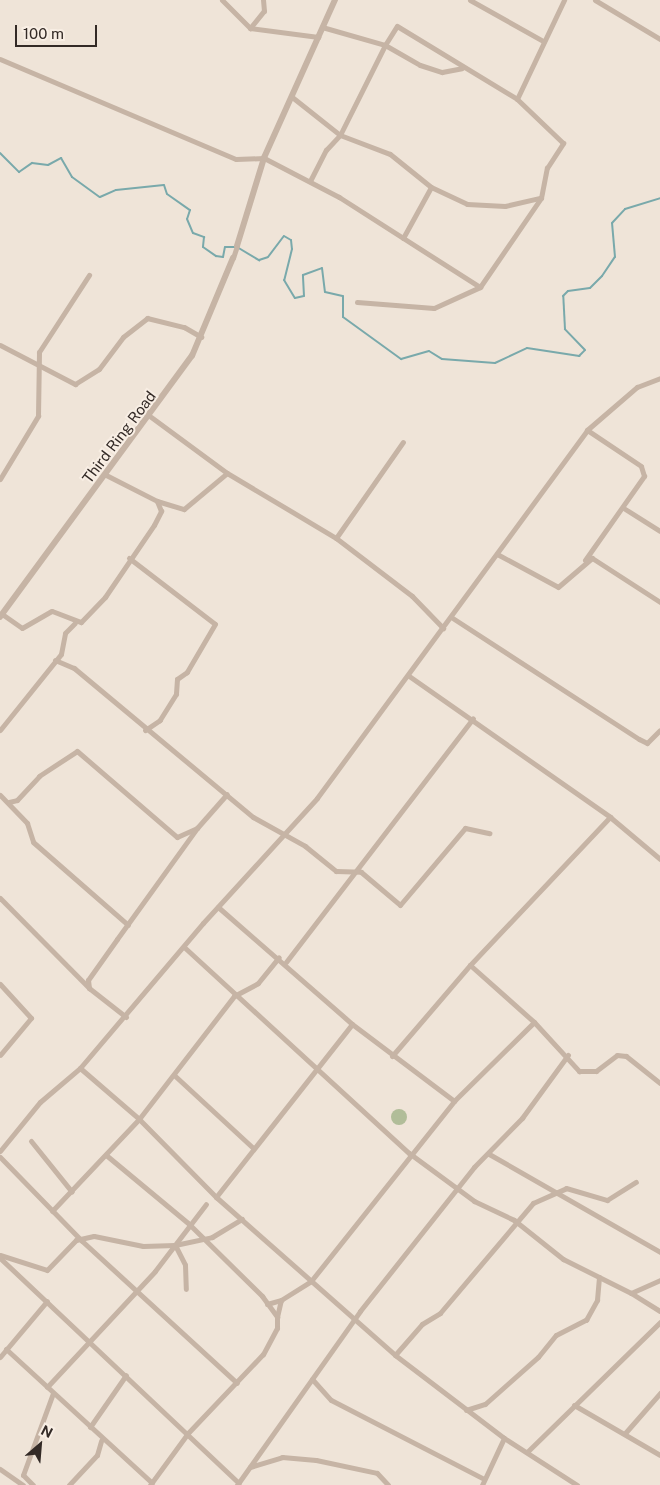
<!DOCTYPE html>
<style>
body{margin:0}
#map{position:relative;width:660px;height:1485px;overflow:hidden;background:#efe4d8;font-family:"Public Sans",sans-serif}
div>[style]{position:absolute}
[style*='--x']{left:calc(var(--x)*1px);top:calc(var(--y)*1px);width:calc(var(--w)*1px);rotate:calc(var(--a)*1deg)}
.green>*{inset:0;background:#b1bd99}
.round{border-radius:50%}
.stream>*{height:2px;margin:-1px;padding:0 1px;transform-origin:1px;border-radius:1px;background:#79a9ab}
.minor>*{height:5px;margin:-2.5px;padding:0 2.5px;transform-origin:2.5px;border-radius:2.5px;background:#c6b4a5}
.tertiary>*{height:5.5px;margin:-2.75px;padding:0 2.75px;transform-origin:2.75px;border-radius:2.75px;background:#c6b4a5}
span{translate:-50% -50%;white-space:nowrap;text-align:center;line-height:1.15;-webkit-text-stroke:4px #f8eee4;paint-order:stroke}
.street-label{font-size:15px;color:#332a26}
.north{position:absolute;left:15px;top:1420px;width:50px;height:50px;-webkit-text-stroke:4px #f8eee4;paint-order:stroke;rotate:27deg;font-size:14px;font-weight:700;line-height:20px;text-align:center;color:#332a26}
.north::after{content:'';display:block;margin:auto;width:18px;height:22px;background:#332a26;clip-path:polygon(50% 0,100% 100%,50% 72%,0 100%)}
.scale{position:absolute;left:15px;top:25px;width:82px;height:22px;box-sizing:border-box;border:2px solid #332a26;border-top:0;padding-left:6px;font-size:15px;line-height:18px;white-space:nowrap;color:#332a26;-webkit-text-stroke:4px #f8eee4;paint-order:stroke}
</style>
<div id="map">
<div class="green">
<i class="round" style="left:391px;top:1109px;width:16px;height:16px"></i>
</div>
<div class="stream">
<i style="--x:0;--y:153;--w:27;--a:45"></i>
<i style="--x:19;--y:172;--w:16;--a:-35"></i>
<i style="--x:32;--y:163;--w:16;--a:7"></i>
<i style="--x:48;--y:165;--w:15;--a:-28"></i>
<i style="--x:61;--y:158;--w:22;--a:60"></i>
<i style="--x:72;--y:177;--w:34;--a:36"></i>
<i style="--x:100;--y:197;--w:17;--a:-24"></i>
<i style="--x:116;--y:190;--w:48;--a:-5.9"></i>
<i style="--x:164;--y:185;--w:9;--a:72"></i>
<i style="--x:167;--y:194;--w:28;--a:35"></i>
<i style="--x:190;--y:210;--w:9;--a:108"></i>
<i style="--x:187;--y:219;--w:15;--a:67"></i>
<i style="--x:193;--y:233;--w:12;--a:20"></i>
<i style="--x:204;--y:237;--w:10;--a:96"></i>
<i style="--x:203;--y:247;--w:16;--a:35"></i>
<i style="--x:216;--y:256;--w:7;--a:8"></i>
<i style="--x:223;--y:257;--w:10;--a:-79"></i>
<i style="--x:225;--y:247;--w:12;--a:0"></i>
<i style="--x:237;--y:247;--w:26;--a:31"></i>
<i style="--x:259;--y:260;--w:9;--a:-18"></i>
<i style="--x:268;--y:257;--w:26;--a:-53"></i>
<i style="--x:284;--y:236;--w:8;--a:30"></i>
<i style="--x:291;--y:240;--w:9;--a:84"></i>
<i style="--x:292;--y:249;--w:32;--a:104"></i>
<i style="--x:284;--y:280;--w:21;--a:59"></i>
<i style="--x:295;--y:298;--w:9;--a:-13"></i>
<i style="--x:304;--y:296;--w:21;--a:-93"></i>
<i style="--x:303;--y:275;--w:20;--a:-20"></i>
<i style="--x:322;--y:268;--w:24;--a:83"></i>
<i style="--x:325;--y:292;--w:18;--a:13"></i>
<i style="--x:343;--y:296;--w:21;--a:90"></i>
<i style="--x:343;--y:317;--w:72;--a:35.9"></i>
<i style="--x:401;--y:359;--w:29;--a:-16"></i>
<i style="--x:429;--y:351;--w:15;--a:32"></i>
<i style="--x:442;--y:359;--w:53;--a:4.3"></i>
<i style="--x:495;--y:363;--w:35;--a:-25"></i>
<i style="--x:527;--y:348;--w:53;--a:8.7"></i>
<i style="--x:579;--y:356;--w:8;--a:-45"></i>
<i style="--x:585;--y:350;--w:29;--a:-134"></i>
<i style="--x:565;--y:329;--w:33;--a:-93"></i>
<i style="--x:563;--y:296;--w:7;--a:-45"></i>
<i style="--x:568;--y:291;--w:22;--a:-8"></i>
<i style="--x:590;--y:288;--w:17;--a:-45"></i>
<i style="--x:602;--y:276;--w:23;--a:-56"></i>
<i style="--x:615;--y:257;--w:34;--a:-95"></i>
<i style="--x:612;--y:223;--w:19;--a:-47"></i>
<i style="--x:625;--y:209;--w:37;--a:-17"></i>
</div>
<div class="minor">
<i style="--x:222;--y:0;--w:40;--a:45"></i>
<i style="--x:250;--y:28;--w:69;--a:7.5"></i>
<i style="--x:470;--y:0;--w:84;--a:29.3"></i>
<i style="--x:595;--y:0;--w:76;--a:31"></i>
<i style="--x:322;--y:27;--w:66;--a:15.9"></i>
<i style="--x:385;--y:45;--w:22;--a:-58"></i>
<i style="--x:397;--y:26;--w:140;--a:31.3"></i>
<i style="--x:250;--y:28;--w:22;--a:-51"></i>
<i style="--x:264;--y:11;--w:11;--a:-95"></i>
<i style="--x:0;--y:59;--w:256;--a:23"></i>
<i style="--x:236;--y:159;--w:28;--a:-2"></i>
<i style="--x:264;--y:158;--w:85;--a:27.5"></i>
<i style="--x:339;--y:197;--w:167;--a:32.6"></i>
<i style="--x:292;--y:97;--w:61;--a:38.4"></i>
<i style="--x:340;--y:135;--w:53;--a:20.8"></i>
<i style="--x:390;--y:154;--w:53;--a:38.8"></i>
<i style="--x:431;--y:187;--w:40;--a:25"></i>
<i style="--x:467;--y:204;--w:38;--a:3"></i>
<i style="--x:505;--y:206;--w:37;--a:-13"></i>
<i style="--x:541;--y:198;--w:31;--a:-79"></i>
<i style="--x:547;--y:168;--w:30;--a:-57"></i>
<i style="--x:563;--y:143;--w:64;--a:-136.3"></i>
<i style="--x:517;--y:99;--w:110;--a:-64.6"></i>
<i style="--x:310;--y:181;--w:35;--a:-63"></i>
<i style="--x:326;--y:150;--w:21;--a:-47"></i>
<i style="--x:340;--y:135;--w:101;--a:-63.4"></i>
<i style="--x:385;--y:45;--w:40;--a:29.7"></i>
<i style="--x:420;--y:65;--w:23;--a:18"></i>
<i style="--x:442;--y:72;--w:20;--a:-11"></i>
<i style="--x:403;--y:238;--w:58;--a:-61.2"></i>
<i style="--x:233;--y:258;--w:13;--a:-72"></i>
<i style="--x:357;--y:302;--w:77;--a:4.5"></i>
<i style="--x:434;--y:308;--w:51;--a:-24.5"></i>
<i style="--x:480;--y:287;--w:108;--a:-55.6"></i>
<i style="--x:0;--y:345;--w:85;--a:27.5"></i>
<i style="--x:75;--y:384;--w:28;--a:-32"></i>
<i style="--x:99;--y:369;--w:40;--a:-53"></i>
<i style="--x:123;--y:337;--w:31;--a:-38"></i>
<i style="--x:147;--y:318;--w:38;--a:14"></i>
<i style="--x:184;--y:327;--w:20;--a:30"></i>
<i style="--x:151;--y:417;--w:94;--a:36.4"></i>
<i style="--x:227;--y:473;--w:127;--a:30.8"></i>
<i style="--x:336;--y:538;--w:96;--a:37.3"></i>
<i style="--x:412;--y:596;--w:45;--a:45.9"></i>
<i style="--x:106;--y:475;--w:57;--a:27"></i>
<i style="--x:157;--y:501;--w:28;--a:17"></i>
<i style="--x:184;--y:509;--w:56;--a:-39.9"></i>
<i style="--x:0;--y:479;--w:74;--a:-58.9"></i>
<i style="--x:38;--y:416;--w:64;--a:-89.1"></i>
<i style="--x:39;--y:352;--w:92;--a:-57"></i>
<i style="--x:625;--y:509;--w:41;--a:32.2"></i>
<i style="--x:336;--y:538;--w:117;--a:-55.1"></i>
<i style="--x:497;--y:554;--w:69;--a:28.4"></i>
<i style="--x:558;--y:587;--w:45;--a:-40.5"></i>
<i style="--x:592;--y:558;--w:81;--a:32.9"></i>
<i style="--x:129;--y:558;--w:108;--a:37.5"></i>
<i style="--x:215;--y:624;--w:56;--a:120.3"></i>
<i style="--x:187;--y:672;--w:12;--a:145"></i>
<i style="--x:177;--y:679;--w:15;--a:94"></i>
<i style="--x:176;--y:694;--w:31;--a:122"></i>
<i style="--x:160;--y:720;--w:18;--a:146"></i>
<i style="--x:585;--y:560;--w:103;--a:-54.9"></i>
<i style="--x:644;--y:476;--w:10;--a:-107"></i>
<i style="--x:641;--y:466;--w:65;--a:-146.3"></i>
<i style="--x:2;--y:614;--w:24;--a:35"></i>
<i style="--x:22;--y:628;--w:34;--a:-30"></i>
<i style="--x:52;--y:611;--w:31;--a:21"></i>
<i style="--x:81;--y:622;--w:35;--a:-46"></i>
<i style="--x:105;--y:597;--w:87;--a:-55.8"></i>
<i style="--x:154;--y:525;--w:16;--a:-63"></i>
<i style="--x:161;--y:511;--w:11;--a:-112"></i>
<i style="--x:451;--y:617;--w:224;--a:33"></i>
<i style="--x:639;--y:739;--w:9;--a:27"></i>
<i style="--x:647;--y:743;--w:18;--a:-45"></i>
<i style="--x:55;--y:660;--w:21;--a:23"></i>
<i style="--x:74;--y:668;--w:233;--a:39.8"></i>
<i style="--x:253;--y:817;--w:60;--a:29.1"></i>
<i style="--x:305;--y:846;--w:40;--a:39"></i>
<i style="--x:336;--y:871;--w:25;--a:2"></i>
<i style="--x:361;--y:872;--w:51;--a:40.2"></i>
<i style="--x:400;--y:905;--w:101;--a:-49.8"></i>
<i style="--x:465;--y:828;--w:25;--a:12"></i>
<i style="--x:409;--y:676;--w:246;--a:35"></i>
<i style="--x:610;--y:817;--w:65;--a:40"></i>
<i style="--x:0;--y:730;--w:97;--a:-51.2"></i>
<i style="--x:61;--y:654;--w:21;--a:-79"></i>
<i style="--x:65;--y:633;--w:14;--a:-45"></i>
<i style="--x:0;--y:795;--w:39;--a:46"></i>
<i style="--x:27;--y:823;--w:20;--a:72"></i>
<i style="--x:33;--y:842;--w:126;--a:41.1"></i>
<i style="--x:9;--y:802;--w:8;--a:-14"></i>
<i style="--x:17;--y:800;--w:33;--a:-47"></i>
<i style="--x:39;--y:776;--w:45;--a:-33.3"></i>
<i style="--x:77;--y:751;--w:132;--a:40.7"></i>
<i style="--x:177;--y:837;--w:22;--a:-24"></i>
<i style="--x:0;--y:898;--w:127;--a:45.3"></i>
<i style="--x:89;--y:988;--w:47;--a:38.1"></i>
<i style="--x:218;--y:907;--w:178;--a:41.1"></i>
<i style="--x:352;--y:1024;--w:128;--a:37"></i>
<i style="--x:184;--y:947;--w:305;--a:42.5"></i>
<i style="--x:409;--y:1153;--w:81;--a:36.4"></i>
<i style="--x:474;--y:1201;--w:44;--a:25.4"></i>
<i style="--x:514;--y:1220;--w:63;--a:38.5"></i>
<i style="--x:563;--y:1259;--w:76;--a:26.6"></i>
<i style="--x:631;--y:1293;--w:32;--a:-24"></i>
<i style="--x:286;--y:962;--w:307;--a:-52.5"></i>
<i style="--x:470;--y:965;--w:86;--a:41.7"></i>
<i style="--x:534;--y:1022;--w:67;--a:47.4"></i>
<i style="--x:579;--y:1071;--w:17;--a:0"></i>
<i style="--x:596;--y:1071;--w:26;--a:-37"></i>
<i style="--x:617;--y:1055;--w:9;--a:6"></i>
<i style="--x:626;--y:1056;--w:43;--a:38.5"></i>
<i style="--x:0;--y:984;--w:46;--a:47.6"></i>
<i style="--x:31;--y:1018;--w:48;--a:130"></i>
<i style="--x:89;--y:988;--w:8;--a:-97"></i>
<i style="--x:88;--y:980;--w:50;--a:-54.7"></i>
<i style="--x:117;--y:939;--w:137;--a:-54.2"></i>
<i style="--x:197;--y:828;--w:45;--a:-48.6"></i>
<i style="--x:392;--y:1056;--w:120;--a:-49.4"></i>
<i style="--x:470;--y:965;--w:204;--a:-46.6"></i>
<i style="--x:80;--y:1068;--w:78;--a:40.8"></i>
<i style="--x:139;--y:1119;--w:110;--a:45.4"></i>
<i style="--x:216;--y:1197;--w:239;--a:41.4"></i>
<i style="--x:395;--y:1355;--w:137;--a:37.3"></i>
<i style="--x:504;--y:1438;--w:87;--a:32.8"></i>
<i style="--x:174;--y:1075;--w:108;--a:42.7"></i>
<i style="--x:31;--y:1141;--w:65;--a:51.2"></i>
<i style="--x:0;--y:1151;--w:63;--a:-50.8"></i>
<i style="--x:40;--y:1102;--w:52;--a:-40.4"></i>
<i style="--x:80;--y:1068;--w:190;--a:-49.7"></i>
<i style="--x:203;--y:923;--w:169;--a:-47.6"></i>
<i style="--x:317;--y:798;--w:456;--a:-53.7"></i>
<i style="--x:587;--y:430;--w:66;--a:-40.7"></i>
<i style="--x:637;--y:387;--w:25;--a:-21"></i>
<i style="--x:489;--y:1154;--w:197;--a:29.8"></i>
<i style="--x:106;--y:1155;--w:108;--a:39.7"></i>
<i style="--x:189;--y:1224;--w:103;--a:44.6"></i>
<i style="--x:262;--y:1296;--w:26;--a:54"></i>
<i style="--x:277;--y:1317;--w:11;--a:90"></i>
<i style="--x:277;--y:1328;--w:30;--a:118"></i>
<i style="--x:263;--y:1354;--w:109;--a:133.5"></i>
<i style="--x:188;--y:1433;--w:64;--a:126.2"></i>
<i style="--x:0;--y:1157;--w:117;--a:45.7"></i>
<i style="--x:82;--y:1241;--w:210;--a:42.5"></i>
<i style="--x:216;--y:1197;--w:220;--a:-51.8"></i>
<i style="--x:52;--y:1211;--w:127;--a:-46.6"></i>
<i style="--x:139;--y:1119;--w:155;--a:-52.3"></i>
<i style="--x:234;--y:996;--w:27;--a:-28"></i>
<i style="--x:258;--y:983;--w:33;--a:-51"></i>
<i style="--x:175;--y:1245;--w:22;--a:63"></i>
<i style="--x:185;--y:1265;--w:24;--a:88"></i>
<i style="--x:0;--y:1255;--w:49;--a:17.7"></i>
<i style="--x:47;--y:1270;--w:42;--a:-46"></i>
<i style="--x:76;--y:1240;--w:18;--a:-13"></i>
<i style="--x:94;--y:1236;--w:50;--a:11.5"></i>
<i style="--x:143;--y:1246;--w:32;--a:-2"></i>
<i style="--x:175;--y:1245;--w:38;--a:-12"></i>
<i style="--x:212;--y:1237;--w:35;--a:-31"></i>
<i style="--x:0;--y:1258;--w:328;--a:43.3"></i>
<i style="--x:631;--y:1293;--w:34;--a:32"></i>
<i style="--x:267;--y:1304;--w:15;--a:-16"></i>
<i style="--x:277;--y:1317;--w:17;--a:-77"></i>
<i style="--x:281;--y:1300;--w:36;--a:-32"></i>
<i style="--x:311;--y:1281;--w:230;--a:-51.5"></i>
<i style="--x:454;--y:1101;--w:112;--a:-44.6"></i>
<i style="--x:6;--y:1349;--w:198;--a:42.5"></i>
<i style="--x:395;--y:1355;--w:41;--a:-48.9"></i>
<i style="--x:422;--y:1324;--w:21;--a:-31"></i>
<i style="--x:440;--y:1313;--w:144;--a:-49.8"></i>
<i style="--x:533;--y:1203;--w:36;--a:-24"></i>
<i style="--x:566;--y:1188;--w:43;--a:16.3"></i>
<i style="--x:607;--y:1200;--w:34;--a:-32"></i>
<i style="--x:0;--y:1357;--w:73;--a:-50"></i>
<i style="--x:312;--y:1379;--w:28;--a:48"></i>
<i style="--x:331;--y:1400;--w:172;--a:27.3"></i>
<i style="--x:47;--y:1387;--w:158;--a:-47"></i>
<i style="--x:155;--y:1271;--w:84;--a:-52.7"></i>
<i style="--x:574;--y:1405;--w:99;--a:30.2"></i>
<i style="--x:466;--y:1410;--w:20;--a:-18"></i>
<i style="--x:485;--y:1404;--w:71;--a:-41.6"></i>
<i style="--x:538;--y:1357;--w:28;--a:-51"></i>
<i style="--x:556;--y:1335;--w:34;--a:-27"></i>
<i style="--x:586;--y:1320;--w:23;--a:-61"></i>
<i style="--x:597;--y:1300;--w:23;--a:-85"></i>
<i style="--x:90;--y:1427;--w:63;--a:-55.3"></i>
<i style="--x:626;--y:1432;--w:52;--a:-48.9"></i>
<i style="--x:527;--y:1452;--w:186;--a:-44.3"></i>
<i style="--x:250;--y:1467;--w:34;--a:-17"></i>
<i style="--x:282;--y:1457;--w:34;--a:5"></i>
<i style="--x:316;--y:1460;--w:62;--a:12"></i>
<i style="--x:377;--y:1473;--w:16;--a:47"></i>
<i style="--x:0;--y:1469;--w:28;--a:35"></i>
<i style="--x:33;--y:1485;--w:14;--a:-135"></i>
<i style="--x:23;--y:1475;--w:87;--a:-69.9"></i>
<i style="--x:69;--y:1485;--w:41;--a:-47"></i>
<i style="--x:97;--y:1455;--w:15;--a:-74"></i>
<i style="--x:237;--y:1485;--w:213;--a:-54.7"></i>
<i style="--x:360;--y:1311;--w:184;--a:-51.6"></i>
<i style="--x:474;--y:1167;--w:69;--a:-45.6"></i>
<i style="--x:522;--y:1118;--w:78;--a:-53.9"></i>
<i style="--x:482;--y:1485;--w:52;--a:-64.9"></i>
</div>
<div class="tertiary">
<i style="--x:237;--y:246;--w:92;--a:-72.9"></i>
<i style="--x:264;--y:158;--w:173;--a:-65.8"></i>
<i style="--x:0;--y:617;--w:324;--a:-53.7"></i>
<i style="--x:192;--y:356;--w:106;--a:-67.3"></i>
</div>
<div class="street-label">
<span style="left:119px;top:437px;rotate:-53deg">Third Ring Road</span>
</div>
<div class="north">N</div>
<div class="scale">100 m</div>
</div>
